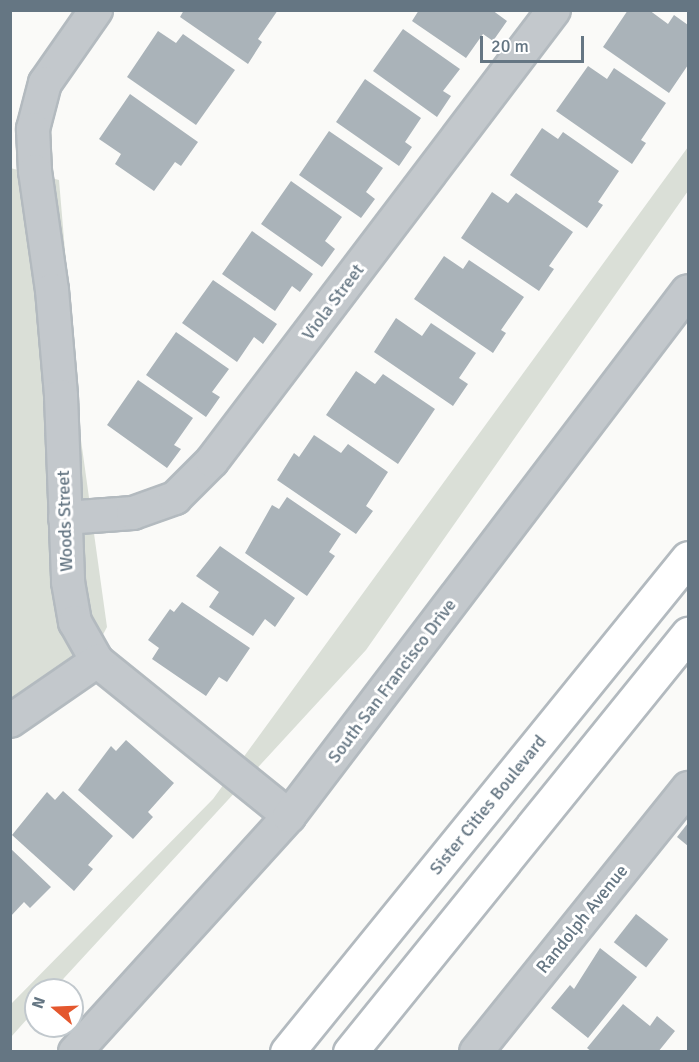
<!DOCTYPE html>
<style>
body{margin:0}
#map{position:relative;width:699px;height:1062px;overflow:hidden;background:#fafaf8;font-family:Signika,sans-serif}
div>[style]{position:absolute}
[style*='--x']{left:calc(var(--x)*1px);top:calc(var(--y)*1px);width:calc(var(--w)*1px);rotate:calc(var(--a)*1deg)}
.green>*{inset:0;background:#dadfd7}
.building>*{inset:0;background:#aab3b9;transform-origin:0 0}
.roads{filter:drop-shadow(2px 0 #b3babf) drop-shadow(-2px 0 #b3babf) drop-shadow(0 2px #b3babf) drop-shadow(0 -2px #b3babf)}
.minor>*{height:32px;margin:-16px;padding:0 16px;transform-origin:16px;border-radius:16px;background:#c3c8cc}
.secondary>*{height:33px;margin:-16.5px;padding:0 16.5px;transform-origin:16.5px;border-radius:16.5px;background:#fff}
span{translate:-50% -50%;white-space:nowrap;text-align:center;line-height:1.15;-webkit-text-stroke:6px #fff;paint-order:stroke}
.street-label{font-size:18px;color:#657683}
.frame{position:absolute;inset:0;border:12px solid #657683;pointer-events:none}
.north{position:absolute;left:24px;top:978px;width:60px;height:60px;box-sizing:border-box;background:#fff;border:2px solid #c1c8cd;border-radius:50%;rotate:289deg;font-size:16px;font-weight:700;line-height:24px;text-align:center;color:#657683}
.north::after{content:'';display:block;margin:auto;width:21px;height:27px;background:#e4572e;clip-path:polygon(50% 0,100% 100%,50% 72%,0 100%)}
.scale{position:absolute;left:480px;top:36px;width:104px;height:27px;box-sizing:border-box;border:3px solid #657683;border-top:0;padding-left:8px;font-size:18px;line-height:21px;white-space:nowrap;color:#657683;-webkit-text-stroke:4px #fff;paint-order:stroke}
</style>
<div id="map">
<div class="green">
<i style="clip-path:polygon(688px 147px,688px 191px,366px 650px,53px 990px,36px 990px,36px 1009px,11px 1037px,11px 1004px,213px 799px)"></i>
<i style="clip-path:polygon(10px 168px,59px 180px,81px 440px,107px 627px,69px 700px,11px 737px)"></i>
</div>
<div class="building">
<i style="clip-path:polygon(184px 10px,278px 10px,258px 39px,262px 42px,248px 64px,180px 17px)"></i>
<i style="clip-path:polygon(419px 10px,492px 10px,507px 21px,493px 41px,483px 34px,466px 58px,412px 21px)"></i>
<i style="clip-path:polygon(628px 10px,649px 10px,668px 24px,674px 15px,688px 25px,688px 65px,669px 93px,603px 47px)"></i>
<i style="clip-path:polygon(403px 29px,460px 69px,443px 91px,451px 96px,437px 117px,373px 71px)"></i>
<i style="clip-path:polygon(158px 31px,176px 43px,183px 34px,235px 70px,196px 125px,127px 77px)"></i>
<i style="clip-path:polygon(588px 66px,607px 79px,614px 68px,666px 103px,641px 140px,646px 143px,632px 164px,556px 111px)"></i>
<i style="clip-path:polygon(365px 79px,421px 118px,405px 142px,412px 147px,399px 166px,336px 122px)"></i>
<i style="clip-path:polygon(130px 94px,198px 142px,181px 166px,175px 162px,154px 191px,115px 164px,121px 154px,99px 139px)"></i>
<i style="clip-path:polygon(542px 128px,558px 139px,563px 132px,619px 171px,598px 202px,603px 205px,587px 228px,510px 175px)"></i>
<i style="clip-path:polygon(329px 131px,383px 168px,366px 192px,375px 199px,361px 218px,299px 175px)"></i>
<i style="clip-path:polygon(291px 181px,342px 217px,325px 241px,335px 249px,322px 267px,261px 224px)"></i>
<i style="clip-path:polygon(492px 192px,508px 203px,516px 193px,573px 232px,549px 266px,554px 269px,539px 291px,461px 238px)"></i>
<i style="clip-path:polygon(252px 231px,313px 274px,300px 292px,292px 286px,275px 311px,222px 274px)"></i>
<i style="clip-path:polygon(444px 256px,463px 269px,469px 260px,524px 297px,501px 330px,506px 333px,493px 353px,414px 299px)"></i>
<i style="clip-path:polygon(213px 280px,277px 324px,263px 344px,254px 337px,237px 362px,182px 323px)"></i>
<i style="clip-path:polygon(396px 318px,422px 336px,431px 323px,476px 353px,459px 378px,468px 384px,453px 406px,374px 352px)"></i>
<i style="clip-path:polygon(176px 332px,229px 369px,212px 392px,220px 397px,206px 417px,146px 375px)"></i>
<i style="clip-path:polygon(356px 371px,375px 384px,383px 374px,435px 409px,398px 464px,326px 415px)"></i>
<i style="clip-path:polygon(138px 380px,193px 418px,174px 445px,181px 449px,167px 468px,107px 425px)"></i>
<i style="clip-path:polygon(314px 435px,341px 453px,348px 444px,388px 472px,366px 506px,373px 511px,356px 534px,277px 480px,294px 453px,299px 457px)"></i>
<i style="clip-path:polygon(287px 497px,341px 534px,329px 552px,335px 556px,307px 596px,245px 553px,272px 505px,279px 509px)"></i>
<i style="clip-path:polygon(220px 546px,295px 598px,275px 627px,265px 619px,253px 636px,209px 607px,219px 592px,196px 576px)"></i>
<i style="clip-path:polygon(182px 602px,250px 648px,227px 682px,219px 677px,206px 696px,152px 659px,159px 648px,148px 640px,170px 609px,174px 612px)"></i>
<i style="clip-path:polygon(126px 740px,174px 783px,148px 812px,153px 817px,133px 839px,78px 790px,111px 746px,116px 751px)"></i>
<i style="clip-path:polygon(63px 791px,113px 836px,88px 865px,93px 869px,74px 891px,12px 835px,47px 792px,55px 800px)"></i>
<i style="clip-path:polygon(688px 823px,688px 846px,677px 837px)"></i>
<i style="clip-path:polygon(10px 848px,51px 887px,30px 908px,24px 902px,10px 917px)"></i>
<i style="left:636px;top:914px;width:41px;height:36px;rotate:38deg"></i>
<i style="clip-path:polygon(600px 948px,637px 977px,588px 1038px,551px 1008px,570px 985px,574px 989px)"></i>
<i style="clip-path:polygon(623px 1004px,650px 1026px,657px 1016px,675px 1031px,658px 1052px,592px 1052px,587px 1048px)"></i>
</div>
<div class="roads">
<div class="minor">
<i style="--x:96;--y:10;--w:89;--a:124.9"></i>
<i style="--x:45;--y:83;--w:48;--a:104.6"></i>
<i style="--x:33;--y:129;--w:42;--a:87.3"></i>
<i style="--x:35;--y:171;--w:120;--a:81.9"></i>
<i style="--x:52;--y:290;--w:106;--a:85.1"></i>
<i style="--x:61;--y:396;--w:186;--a:87.8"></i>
<i style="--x:68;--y:582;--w:41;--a:80.1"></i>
<i style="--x:75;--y:622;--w:45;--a:60.6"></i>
<i style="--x:97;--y:661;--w:247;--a:38.9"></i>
<i style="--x:65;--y:518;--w:68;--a:-4.2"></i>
<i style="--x:133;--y:513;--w:45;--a:-19.7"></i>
<i style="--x:175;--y:498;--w:52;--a:-45"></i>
<i style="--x:212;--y:461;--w:566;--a:-52.83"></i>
<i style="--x:10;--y:721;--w:106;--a:-34.6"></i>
<i style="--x:75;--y:1052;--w:319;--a:-47.8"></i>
<i style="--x:289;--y:816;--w:659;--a:-52.77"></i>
<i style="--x:476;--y:1052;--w:339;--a:-51.2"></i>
</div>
<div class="secondary">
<i style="--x:287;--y:1052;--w:636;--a:-50.93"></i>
<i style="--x:350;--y:1052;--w:538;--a:-51.04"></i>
</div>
</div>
<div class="street-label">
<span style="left:333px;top:302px;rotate:-53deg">Viola Street</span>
<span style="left:65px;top:521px;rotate:-92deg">Woods Street</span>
<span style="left:392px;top:681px;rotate:-53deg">South San Francisco Drive</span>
<span style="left:488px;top:805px;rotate:-51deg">Sister Cities Boulevard</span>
<span style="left:582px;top:919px;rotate:-51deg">Randolph Avenue</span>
</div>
<div class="frame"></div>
<div class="north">N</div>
<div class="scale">20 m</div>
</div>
